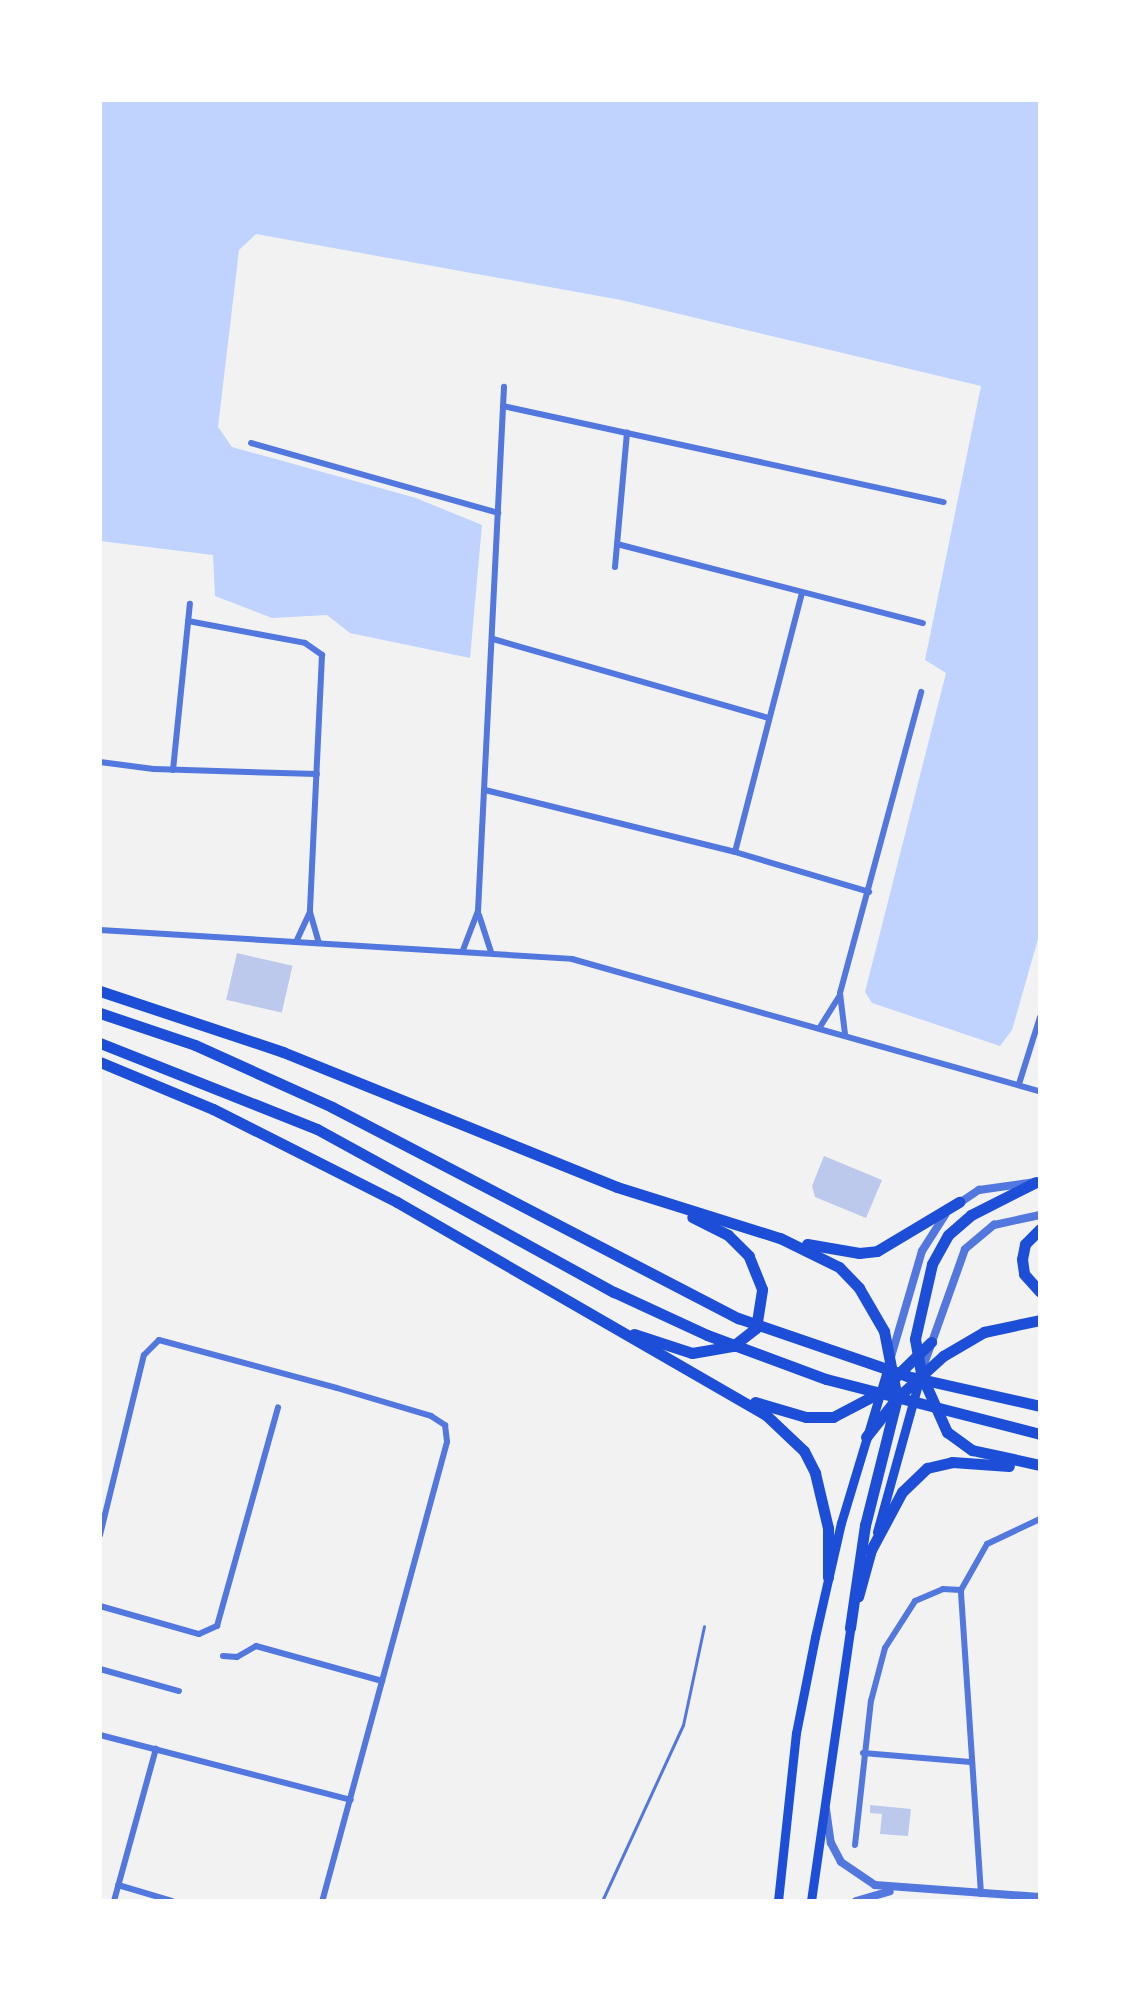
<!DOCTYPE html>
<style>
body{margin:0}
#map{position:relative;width:1140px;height:2001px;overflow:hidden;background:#f2f2f2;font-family:Karla,sans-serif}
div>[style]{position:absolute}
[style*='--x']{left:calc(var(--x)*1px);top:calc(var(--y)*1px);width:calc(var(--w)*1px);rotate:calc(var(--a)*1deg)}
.water>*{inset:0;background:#bfd3fe}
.building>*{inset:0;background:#bdc9ec;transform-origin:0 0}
.service>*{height:3px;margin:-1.5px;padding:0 1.5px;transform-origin:1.5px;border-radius:1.5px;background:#5277de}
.minor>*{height:6px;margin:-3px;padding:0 3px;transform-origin:3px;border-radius:3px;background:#5277de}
.tertiary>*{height:8px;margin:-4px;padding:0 4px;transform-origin:4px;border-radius:4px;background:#5277de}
.secondary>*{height:9px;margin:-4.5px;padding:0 4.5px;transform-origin:4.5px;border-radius:4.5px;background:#1d4ed8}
.motorway>*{height:11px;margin:-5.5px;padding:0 5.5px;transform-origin:5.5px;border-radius:5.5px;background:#1d4ed8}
span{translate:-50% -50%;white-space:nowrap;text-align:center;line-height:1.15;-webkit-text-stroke:6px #fff;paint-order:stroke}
.frame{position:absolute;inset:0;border:102px solid #fff;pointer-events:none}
</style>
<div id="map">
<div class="water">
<i style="clip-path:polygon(100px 100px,1040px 100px,1040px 932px,1012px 1030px,1000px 1046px,872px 1003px,865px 992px,946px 673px,925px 660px,981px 386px,621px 300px,256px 234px,239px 250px,218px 427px,232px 447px,416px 498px,482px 525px,470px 658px,350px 633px,327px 615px,272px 618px,215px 596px,213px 555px,100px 541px)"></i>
</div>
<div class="building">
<i style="left:237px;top:953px;width:57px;height:48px;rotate:13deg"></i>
<i style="clip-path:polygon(824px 1156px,882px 1180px,866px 1218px,815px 1197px,812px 1186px)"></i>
<i style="clip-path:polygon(870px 1805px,911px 1809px,908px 1836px,880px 1834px,882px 1814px,870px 1813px)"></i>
</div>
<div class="service">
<i style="--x:602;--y:1901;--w:194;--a:-65.3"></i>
<i style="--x:683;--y:1725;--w:101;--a:-78"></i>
</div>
<div class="minor">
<i style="--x:503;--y:406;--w:451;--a:12.3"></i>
<i style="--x:251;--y:443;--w:257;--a:15.8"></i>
<i style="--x:617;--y:544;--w:316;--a:14.5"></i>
<i style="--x:615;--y:567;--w:135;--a:-84.9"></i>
<i style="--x:188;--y:621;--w:119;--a:10.6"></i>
<i style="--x:305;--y:643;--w:21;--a:35"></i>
<i style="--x:322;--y:655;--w:257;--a:92.7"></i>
<i style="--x:310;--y:912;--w:32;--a:74"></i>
<i style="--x:493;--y:639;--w:287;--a:16"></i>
<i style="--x:100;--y:762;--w:54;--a:7.4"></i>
<i style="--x:154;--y:769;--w:163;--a:1.8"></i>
<i style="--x:173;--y:770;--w:167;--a:-84.2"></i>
<i style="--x:485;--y:790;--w:258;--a:13.9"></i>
<i style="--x:735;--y:852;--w:140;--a:16.6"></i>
<i style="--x:735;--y:852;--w:268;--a:-75.5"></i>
<i style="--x:479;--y:915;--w:38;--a:72"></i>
<i style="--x:100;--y:930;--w:473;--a:3.5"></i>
<i style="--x:572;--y:959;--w:486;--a:15.8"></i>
<i style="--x:296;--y:942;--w:33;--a:-65"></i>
<i style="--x:463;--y:950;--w:42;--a:-69"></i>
<i style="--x:478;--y:911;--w:525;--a:-87.16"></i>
<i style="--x:820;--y:1027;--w:36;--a:-58"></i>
<i style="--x:845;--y:1034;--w:41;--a:-97"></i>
<i style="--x:840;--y:993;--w:312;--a:-74.9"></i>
<i style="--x:1019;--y:1084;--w:70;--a:-72.6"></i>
<i style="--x:100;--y:1535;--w:185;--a:-76.3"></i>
<i style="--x:144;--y:1355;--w:21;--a:-45"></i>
<i style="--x:159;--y:1340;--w:184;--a:15.1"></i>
<i style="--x:337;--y:1388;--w:98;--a:16.6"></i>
<i style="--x:431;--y:1416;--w:17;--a:33"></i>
<i style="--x:445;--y:1425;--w:17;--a:83"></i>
<i style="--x:447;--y:1442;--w:476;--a:105.2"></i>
<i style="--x:100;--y:1606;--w:103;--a:15.8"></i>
<i style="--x:199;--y:1634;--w:20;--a:-24"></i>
<i style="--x:217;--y:1626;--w:227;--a:-74.4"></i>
<i style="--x:223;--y:1656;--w:14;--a:4"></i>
<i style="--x:237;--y:1657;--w:22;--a:-30"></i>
<i style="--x:256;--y:1646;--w:131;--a:15.5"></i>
<i style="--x:100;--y:1669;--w:82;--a:15.6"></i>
<i style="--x:100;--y:1735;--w:259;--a:14.5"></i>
<i style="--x:863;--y:1753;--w:108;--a:4.8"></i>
<i style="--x:855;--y:1845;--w:145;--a:-83.7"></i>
<i style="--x:871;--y:1701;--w:55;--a:-75.2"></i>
<i style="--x:885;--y:1648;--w:56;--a:-57.4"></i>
<i style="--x:915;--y:1601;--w:30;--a:-23"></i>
<i style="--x:943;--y:1589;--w:18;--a:3"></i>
<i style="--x:118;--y:1885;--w:56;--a:16.5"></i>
<i style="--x:981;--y:1894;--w:305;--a:-93.8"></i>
<i style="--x:961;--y:1590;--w:53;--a:-60.5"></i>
<i style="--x:987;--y:1544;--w:59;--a:-25.3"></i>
<i style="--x:114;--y:1901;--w:158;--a:-74.6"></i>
</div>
<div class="tertiary">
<i style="--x:955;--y:1206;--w:29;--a:-34"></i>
<i style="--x:979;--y:1190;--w:57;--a:-8.1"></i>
<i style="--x:891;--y:1357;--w:110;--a:-73.7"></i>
<i style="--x:922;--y:1251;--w:43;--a:-57.4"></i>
<i style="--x:922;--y:1370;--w:128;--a:-70.4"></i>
<i style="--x:965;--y:1249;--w:38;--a:-40"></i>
<i style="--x:994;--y:1225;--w:47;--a:-12.3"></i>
<i style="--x:826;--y:1809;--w:34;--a:82"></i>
<i style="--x:831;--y:1843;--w:21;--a:62"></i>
<i style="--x:841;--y:1862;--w:41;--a:34.1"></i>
<i style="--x:875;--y:1885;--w:165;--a:4.2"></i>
<i style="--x:856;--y:1901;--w:35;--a:-16"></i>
</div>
<div class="secondary">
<i style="--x:877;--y:1532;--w:161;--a:-74.5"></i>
<i style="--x:859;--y:1597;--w:53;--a:-74.6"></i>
<i style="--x:778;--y:1901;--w:169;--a:-83.9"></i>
<i style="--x:796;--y:1733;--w:98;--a:-78.8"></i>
<i style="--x:815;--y:1637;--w:117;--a:-77.2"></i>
<i style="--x:841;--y:1523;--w:166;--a:-73.2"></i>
<i style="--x:811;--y:1901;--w:281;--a:-81.8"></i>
</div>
<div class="motorway">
<i style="--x:100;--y:991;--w:193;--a:18.4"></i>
<i style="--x:283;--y:1052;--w:360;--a:22"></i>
<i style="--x:617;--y:1187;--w:171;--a:17.4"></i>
<i style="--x:780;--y:1238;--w:66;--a:26.2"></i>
<i style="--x:839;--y:1267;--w:29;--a:46"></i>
<i style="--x:859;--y:1288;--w:50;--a:59.8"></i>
<i style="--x:884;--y:1331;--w:68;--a:79"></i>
<i style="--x:897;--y:1398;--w:131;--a:104.1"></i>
<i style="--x:865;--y:1525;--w:104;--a:98.3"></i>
<i style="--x:100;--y:1013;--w:100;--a:18.6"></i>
<i style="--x:195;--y:1045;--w:150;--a:24.3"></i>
<i style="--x:332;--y:1107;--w:458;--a:27.5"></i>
<i style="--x:738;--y:1318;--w:179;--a:18.9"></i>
<i style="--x:907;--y:1376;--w:136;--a:12.7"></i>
<i style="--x:100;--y:1043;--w:233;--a:21.6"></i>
<i style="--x:317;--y:1129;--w:339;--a:28.8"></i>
<i style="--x:614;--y:1292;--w:102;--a:24.8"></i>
<i style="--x:707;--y:1335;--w:127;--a:20.3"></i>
<i style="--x:826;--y:1379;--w:221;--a:14.4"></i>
<i style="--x:100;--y:1062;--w:122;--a:22.6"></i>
<i style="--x:213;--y:1109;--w:206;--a:26.8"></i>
<i style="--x:397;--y:1202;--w:426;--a:30"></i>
<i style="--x:766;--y:1415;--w:52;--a:43.5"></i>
<i style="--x:804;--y:1451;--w:25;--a:63"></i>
<i style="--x:815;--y:1473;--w:57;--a:76.7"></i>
<i style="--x:828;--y:1528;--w:49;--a:90"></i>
<i style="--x:1036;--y:1182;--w:73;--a:153.1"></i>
<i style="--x:971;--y:1215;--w:30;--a:139"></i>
<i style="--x:948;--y:1235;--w:33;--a:119"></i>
<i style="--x:932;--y:1264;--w:77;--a:102.8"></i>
<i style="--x:915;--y:1339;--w:36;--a:80"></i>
<i style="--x:921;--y:1374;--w:64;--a:65.9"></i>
<i style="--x:947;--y:1432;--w:31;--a:36"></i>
<i style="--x:972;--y:1450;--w:70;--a:12.4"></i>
<i style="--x:1040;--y:1229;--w:21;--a:135"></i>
<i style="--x:1025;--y:1244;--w:15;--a:101"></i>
<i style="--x:1022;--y:1259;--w:15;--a:82"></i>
<i style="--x:1024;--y:1274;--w:24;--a:48"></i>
<i style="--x:807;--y:1244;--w:53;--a:9.8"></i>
<i style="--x:859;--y:1253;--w:18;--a:-6"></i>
<i style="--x:877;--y:1251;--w:96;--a:-30.9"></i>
<i style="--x:634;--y:1334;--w:61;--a:18.1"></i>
<i style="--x:692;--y:1353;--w:42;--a:-9.7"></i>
<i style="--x:733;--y:1346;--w:29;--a:-38"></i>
<i style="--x:756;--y:1328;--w:39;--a:-81"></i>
<i style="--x:762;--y:1289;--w:35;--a:-112"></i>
<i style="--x:749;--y:1256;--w:30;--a:-135"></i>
<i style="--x:728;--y:1235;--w:40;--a:-153.4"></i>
<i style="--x:755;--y:1402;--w:53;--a:16.4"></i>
<i style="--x:806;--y:1417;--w:27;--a:0"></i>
<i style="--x:833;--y:1417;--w:52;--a:-27.6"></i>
<i style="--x:879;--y:1393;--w:73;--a:-44.4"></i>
<i style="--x:866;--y:1437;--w:50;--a:-51.5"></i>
<i style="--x:897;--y:1398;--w:62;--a:-42.4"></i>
<i style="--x:943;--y:1356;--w:48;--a:-30.3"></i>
<i style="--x:984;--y:1332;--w:57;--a:-12.1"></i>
<i style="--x:871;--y:1550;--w:66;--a:-61.9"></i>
<i style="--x:902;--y:1492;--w:35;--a:-44"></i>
<i style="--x:927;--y:1468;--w:26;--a:-13"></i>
<i style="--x:952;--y:1462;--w:57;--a:4"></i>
</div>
<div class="frame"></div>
</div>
